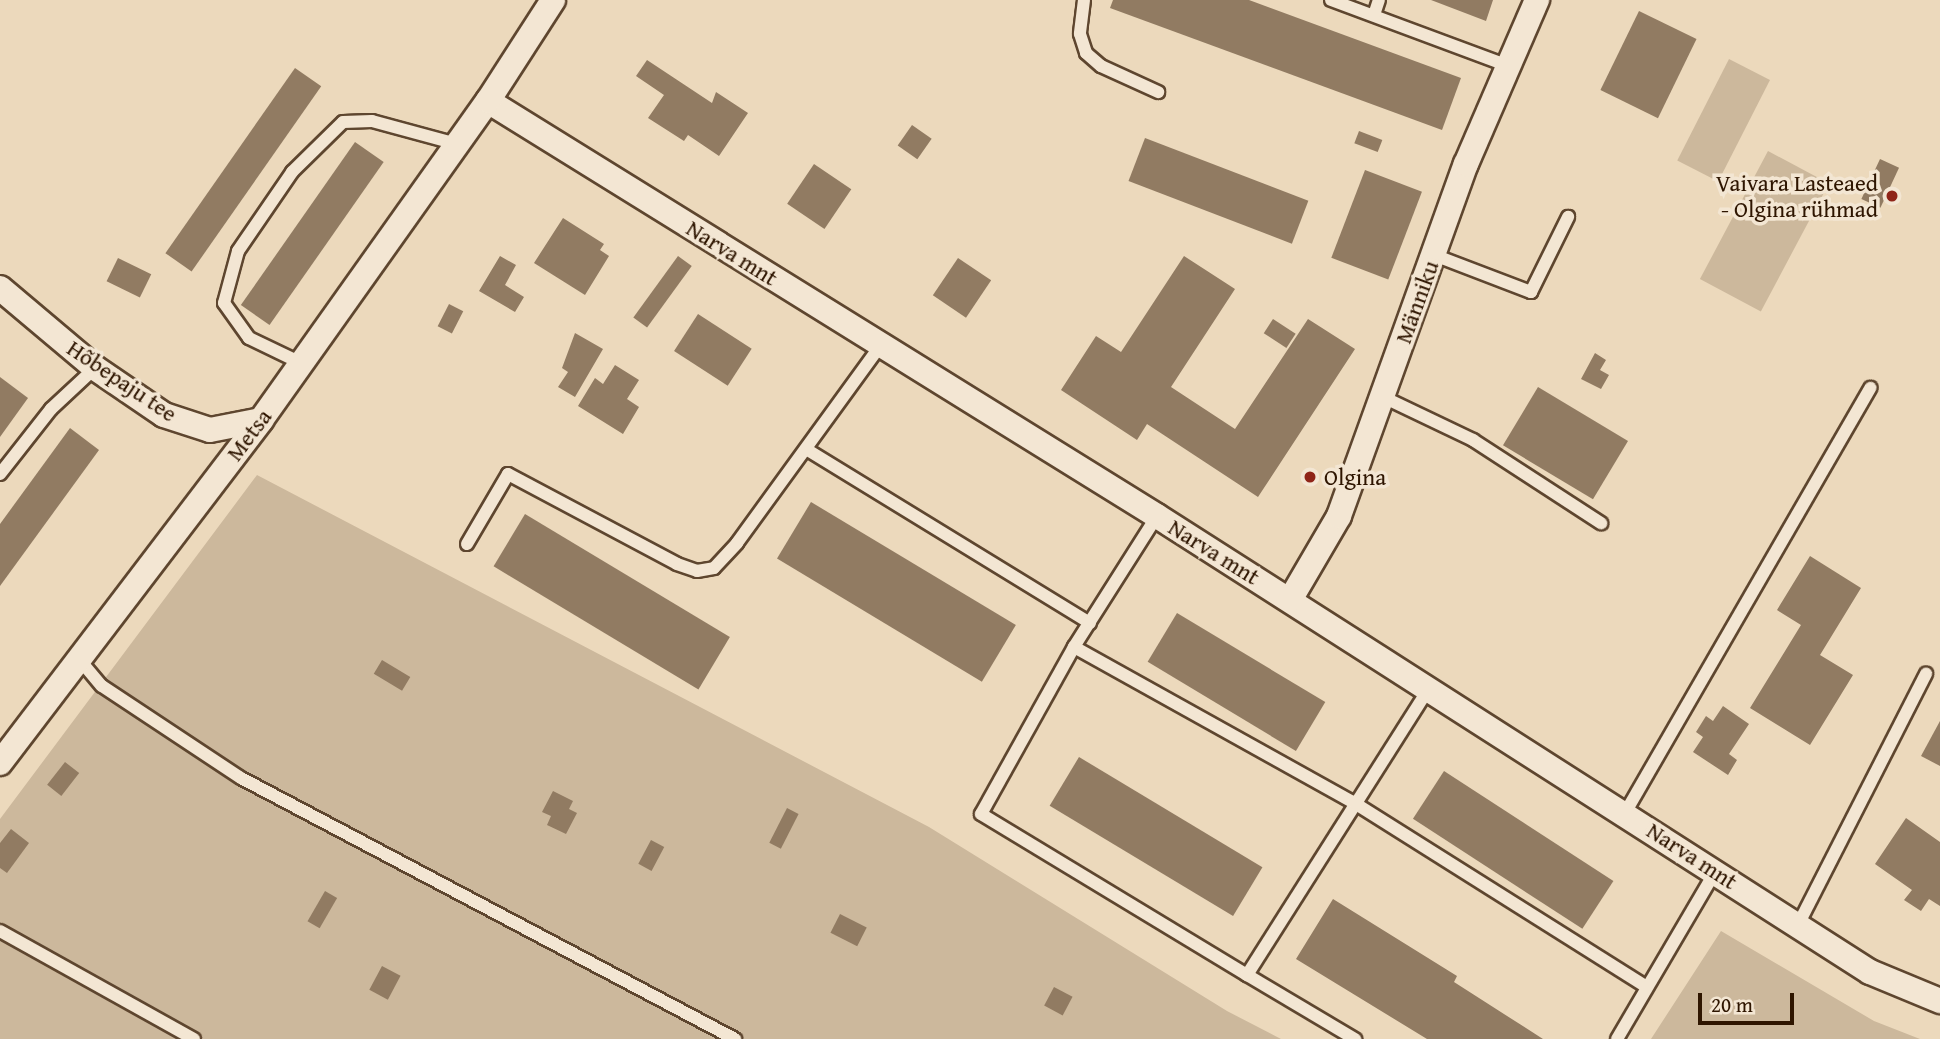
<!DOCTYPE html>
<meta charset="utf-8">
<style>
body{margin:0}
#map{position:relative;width:1940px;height:1039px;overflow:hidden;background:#ecd9bc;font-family:"Gentium Book Plus",serif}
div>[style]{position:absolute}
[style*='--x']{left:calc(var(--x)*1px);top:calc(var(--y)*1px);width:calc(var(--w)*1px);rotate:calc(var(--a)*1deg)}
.green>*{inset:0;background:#ccb89c;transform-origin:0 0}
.building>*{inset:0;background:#917b62;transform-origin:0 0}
.roads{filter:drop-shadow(2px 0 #5e462f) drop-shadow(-2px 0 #5e462f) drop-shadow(0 2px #5e462f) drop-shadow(0 -2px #5e462f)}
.lane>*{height:12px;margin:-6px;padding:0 6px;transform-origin:6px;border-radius:6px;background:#f3e6d3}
.street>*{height:24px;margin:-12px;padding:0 12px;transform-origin:12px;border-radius:12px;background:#f3e6d3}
.dots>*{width:19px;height:19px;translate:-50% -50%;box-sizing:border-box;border:4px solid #f3e6d3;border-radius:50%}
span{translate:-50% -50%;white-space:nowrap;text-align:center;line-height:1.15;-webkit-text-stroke:7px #f3e6d3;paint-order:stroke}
.poi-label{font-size:23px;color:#2e1500}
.right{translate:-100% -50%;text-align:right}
.left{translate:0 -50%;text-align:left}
.street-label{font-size:23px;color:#2e1500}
.scale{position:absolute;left:1698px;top:993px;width:96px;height:32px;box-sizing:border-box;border:4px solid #2e1500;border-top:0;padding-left:9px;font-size:21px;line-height:24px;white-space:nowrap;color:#2e1500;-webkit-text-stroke:5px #f3e6d3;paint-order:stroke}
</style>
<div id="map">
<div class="green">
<i style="left:1729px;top:59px;width:46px;height:114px;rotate:27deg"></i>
<i style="left:1768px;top:151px;width:69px;height:145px;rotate:28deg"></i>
<i style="clip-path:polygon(257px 475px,929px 827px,1227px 1011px,1281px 1039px,0 1039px,0 819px)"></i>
<i style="clip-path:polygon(1721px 931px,1874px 1021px,1920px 1039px,1651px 1039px)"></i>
</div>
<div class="building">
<i style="clip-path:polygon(1113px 0,1249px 0,1461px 78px,1442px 130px,1110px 8px)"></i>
<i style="clip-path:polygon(1431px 0,1493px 0,1486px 21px)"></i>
<i style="left:1639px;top:11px;width:64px;height:88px;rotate:26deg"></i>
<i style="clip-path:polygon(647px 60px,712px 103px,716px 92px,748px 113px,719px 156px,688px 135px,684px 141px,648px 118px,664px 95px,636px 76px)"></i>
<i style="left:295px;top:68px;width:32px;height:226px;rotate:35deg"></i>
<i style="left:912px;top:125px;width:24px;height:25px;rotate:35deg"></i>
<i style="left:1359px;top:131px;width:25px;height:13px;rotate:21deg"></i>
<i style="left:1145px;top:138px;width:175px;height:46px;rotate:21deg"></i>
<i style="left:355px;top:142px;width:35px;height:199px;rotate:35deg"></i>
<i style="left:1880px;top:159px;width:21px;height:44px;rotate:25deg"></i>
<i style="left:814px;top:164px;width:45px;height:48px;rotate:34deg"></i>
<i style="left:1365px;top:170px;width:61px;height:94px;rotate:21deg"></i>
<i style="clip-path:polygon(563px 218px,604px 244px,600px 250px,609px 256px,585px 295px,534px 263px)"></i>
<i style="clip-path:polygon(500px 256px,516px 265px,505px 285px,524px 297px,515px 312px,479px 291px)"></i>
<i style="left:678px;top:256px;width:17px;height:76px;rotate:36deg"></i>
<i style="clip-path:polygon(1184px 256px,1235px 289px,1171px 387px,1235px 429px,1308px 319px,1355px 349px,1258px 497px,1147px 424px,1137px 440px,1061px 390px,1096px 336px,1121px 352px)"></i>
<i style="left:118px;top:258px;width:37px;height:26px;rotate:26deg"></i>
<i style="left:958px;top:258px;width:40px;height:45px;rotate:34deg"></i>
<i style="left:449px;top:304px;width:16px;height:25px;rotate:27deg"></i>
<i style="left:698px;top:314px;width:64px;height:44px;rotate:33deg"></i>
<i style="left:1273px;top:319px;width:27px;height:17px;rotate:33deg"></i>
<i style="clip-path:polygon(575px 333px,603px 349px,575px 397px,558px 387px,568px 372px,562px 368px)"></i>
<i style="clip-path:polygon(1595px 353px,1606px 360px,1600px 370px,1609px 375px,1601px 389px,1581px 379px)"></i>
<i style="clip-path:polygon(615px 365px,639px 380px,627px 399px,639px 407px,623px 434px,578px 406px,595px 378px,603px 384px)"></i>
<i style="clip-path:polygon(0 377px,28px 398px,0 437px)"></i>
<i style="left:1538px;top:387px;width:105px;height:68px;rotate:31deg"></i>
<i style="clip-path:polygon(70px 428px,99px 450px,0 586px,0 524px)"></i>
<i style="left:811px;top:502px;width:239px;height:66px;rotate:31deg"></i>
<i style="left:525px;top:514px;width:239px;height:61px;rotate:31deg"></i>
<i style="clip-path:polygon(1810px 556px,1861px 588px,1820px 655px,1853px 675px,1810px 745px,1750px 708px,1801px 625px,1777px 610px)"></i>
<i style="left:1177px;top:613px;width:173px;height:57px;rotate:31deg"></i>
<i style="left:382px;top:660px;width:33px;height:16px;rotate:31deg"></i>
<i style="clip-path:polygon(1723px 706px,1749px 724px,1729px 754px,1737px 760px,1728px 775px,1693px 752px,1703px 737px,1696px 732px,1706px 716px,1713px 721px)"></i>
<i style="clip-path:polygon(1940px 721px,1940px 766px,1921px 756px)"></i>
<i style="left:1079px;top:757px;width:214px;height:57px;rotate:31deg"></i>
<i style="left:65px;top:762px;width:18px;height:29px;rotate:38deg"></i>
<i style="left:1444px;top:771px;width:202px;height:57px;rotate:33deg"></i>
<i style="clip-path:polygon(553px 791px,573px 801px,569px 809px,577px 813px,566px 834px,547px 825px,551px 816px,542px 812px)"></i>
<i style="left:787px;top:808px;width:13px;height:39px;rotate:27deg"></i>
<i style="clip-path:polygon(1906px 818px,1940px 842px,1940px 906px,1929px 899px,1921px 911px,1904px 900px,1912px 890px,1875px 864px)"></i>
<i style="clip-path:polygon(11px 829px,29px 843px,7px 873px,0 868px,0 843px)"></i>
<i style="left:651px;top:840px;width:15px;height:27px;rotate:28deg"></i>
<i style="left:325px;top:891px;width:14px;height:35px;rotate:30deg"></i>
<i style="clip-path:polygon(1333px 899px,1457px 976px,1454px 982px,1543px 1039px,1427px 1039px,1296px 959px)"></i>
<i style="left:840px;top:914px;width:30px;height:21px;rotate:27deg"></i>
<i style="left:382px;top:966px;width:21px;height:27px;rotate:28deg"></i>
<i style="left:1054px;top:987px;width:21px;height:21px;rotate:28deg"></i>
</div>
<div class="roads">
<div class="lane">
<i style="--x:1084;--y:0;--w:34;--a:97"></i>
<i style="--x:1080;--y:34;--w:20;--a:72"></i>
<i style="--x:1086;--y:53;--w:20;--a:41"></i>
<i style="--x:1101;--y:66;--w:63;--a:24.5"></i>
<i style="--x:1331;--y:0;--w:189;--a:20.4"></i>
<i style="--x:1374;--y:15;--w:16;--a:-72"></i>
<i style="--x:1434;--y:255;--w:104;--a:20.9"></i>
<i style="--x:1531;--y:292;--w:84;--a:-63.7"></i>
<i style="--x:301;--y:363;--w:58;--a:-154.3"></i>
<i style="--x:249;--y:338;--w:43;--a:-125.5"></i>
<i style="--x:224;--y:303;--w:54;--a:-74.9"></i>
<i style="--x:238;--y:251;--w:96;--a:-55.6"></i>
<i style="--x:292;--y:172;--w:71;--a:-44.4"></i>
<i style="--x:343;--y:122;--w:29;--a:-2"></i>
<i style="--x:372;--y:121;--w:88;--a:15.1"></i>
<i style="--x:1383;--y:397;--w:100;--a:25.5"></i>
<i style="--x:1473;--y:440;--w:153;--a:33"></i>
<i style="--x:806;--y:449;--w:333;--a:31.5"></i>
<i style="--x:0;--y:474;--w:83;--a:-51.9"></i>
<i style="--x:51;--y:409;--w:60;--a:-43"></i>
<i style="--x:1157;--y:516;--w:155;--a:122.4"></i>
<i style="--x:1074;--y:647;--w:191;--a:119.1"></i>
<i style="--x:981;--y:814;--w:311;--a:31.2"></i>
<i style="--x:1247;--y:975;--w:340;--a:-57.6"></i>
<i style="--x:467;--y:544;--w:81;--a:-59.6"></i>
<i style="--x:508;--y:474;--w:191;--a:28"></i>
<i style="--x:677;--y:564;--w:21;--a:19"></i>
<i style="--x:697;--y:571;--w:17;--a:-10"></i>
<i style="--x:714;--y:568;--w:34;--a:-47"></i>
<i style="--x:737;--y:543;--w:245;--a:-54"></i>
<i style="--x:1074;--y:647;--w:319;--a:29.1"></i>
<i style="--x:1353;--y:802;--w:347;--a:32.2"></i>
<i style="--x:79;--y:659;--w:35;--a:50"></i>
<i style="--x:102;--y:686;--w:167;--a:33.5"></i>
<i style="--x:241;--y:778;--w:559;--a:27.85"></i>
<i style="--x:1625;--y:813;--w:491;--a:-60"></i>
<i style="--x:1799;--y:923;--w:280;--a:-63"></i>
<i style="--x:0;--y:931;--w:222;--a:29.1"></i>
<i style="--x:1247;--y:975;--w:126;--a:30.7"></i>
<i style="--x:1617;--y:1039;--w:194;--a:-59.6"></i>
</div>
<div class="street">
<i style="--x:488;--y:101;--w:787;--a:31.81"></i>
<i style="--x:1157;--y:516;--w:846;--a:32.6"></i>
<i style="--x:1870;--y:972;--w:76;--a:22.5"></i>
<i style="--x:0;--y:288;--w:124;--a:40.1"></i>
<i style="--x:95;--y:368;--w:83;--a:34.3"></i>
<i style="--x:164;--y:415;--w:48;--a:18.1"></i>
<i style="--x:210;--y:430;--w:52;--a:-11.1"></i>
<i style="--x:1290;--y:600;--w:97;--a:-59.7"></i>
<i style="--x:1339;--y:516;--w:374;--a:-70.2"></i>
<i style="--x:1466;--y:164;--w:179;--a:-66.6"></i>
<i style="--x:0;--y:763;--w:431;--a:-52.7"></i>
<i style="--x:261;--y:420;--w:392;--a:-54.6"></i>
<i style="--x:488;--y:101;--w:120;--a:-57.2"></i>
</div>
</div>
<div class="dots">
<i style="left:1892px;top:196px;background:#8f2418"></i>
<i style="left:1310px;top:477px;background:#8f2418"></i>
</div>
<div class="poi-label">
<span class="right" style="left:1878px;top:196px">Vaivara Lasteaed<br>- Olgina rühmad</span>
<span class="left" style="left:1324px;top:477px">Olgina</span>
</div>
<div class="street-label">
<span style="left:732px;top:253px;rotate:32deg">Narva mnt</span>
<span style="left:1417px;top:302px;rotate:-70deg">Männiku</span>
<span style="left:122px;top:381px;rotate:34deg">Hõbepaju tee</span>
<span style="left:249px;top:435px;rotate:-53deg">Metsa</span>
<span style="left:1214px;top:552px;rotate:32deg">Narva mnt</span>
<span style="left:1692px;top:856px;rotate:33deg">Narva mnt</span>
</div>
<div class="scale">20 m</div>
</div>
